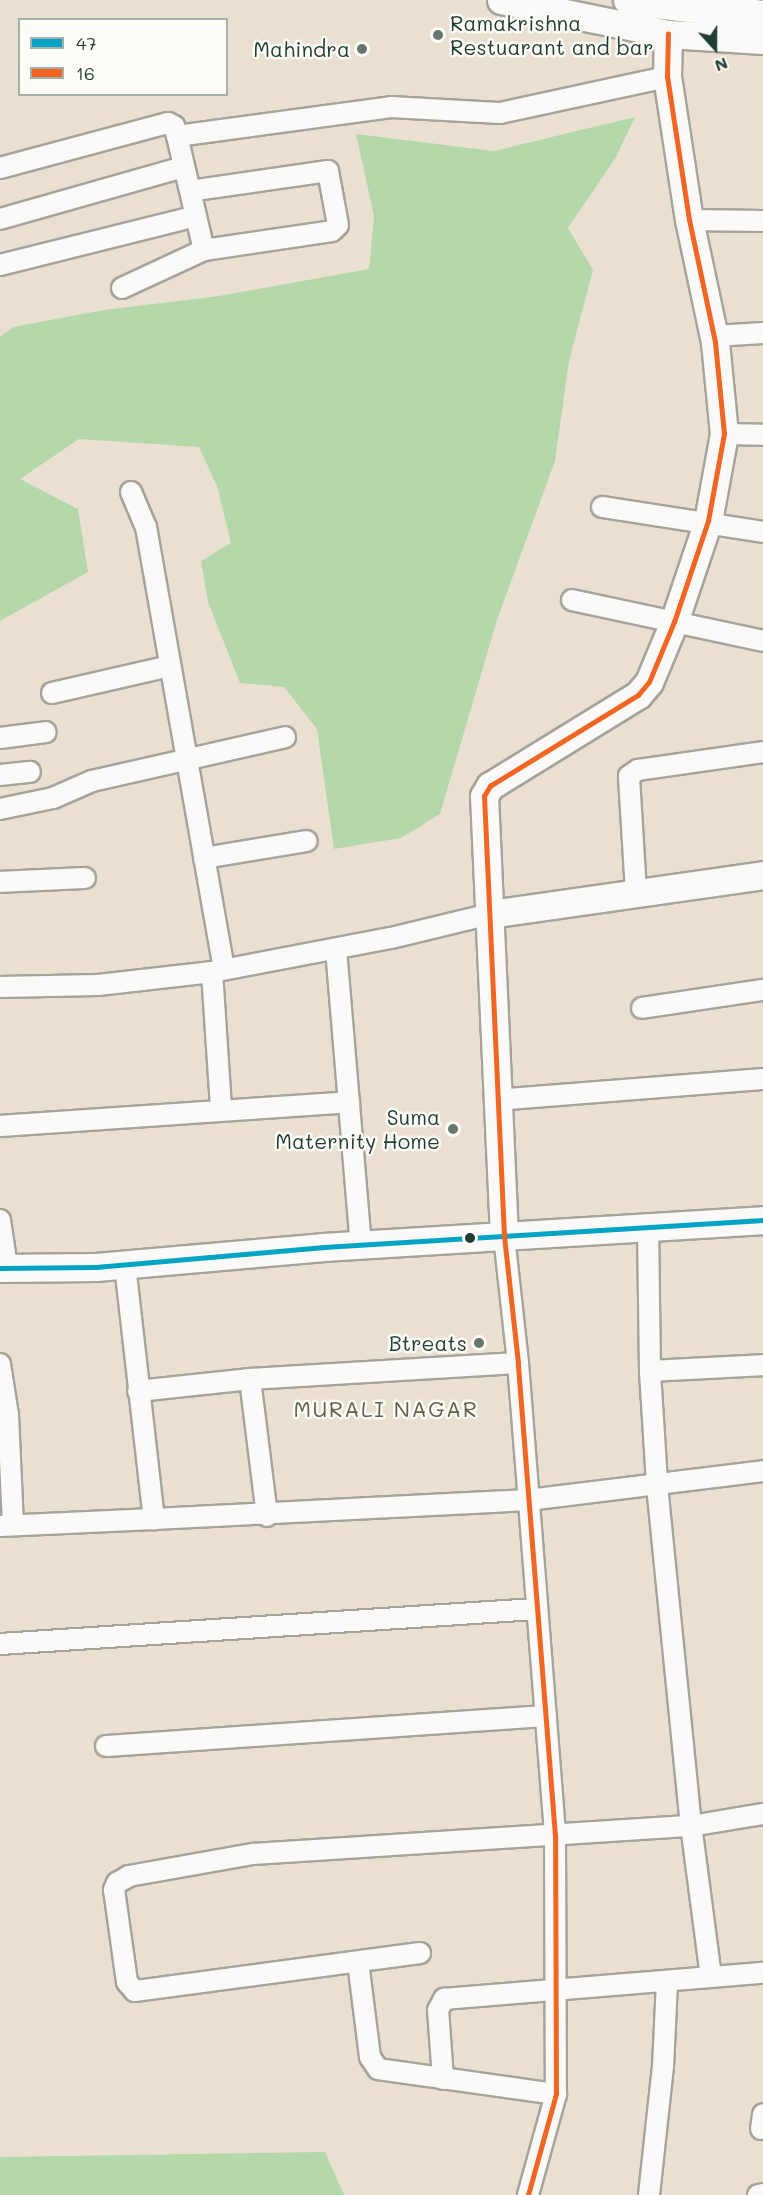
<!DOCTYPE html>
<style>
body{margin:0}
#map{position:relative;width:763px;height:2195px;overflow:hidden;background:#eae0d2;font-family:Mali,sans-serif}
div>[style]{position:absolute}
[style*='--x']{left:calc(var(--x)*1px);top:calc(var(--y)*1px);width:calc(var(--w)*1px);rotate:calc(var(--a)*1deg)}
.green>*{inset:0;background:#b5d8ab}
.roads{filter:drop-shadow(2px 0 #a5a39a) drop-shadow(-2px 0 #a5a39a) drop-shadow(0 2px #a5a39a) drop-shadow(0 -2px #a5a39a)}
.street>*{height:20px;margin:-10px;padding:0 10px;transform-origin:10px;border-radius:10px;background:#fcfaf8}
.secondary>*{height:27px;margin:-13.5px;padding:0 13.5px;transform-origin:13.5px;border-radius:13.5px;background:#fcfaf8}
.primary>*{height:30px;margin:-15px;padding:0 15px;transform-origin:15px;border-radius:15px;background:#fcfaf8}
.bus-1>*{height:4.5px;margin:-2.25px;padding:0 2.25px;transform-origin:2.25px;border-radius:2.25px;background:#02a4c6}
.bus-2>*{height:4.5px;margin:-2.25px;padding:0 2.25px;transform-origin:2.25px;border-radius:2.25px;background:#f26522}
.dots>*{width:16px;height:16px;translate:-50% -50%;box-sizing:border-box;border:3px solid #fdfcf7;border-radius:50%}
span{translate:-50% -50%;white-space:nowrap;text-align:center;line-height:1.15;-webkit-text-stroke:5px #fdfcf7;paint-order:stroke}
.poi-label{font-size:21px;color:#1f3d34}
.left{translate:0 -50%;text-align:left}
.right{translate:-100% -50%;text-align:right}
.neighbourhood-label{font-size:22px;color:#62604a;letter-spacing:1.5px}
.legend{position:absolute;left:18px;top:18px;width:210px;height:78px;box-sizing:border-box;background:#fdfcf7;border:2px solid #a4b0a9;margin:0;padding:8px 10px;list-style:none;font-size:18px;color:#1f3d34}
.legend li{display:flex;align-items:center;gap:12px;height:30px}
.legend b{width:30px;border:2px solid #a4b0a9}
.north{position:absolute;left:685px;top:18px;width:60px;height:60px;-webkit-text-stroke:4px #fdfcf7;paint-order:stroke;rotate:159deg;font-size:16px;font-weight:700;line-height:24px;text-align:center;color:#1f3d34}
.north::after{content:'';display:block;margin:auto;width:21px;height:27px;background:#1f3d34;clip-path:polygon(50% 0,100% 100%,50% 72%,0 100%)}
</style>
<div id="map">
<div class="green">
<i style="clip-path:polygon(635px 117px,616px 157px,568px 228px,593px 270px,569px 361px,555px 461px,497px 620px,440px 814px,401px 838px,334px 849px,317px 729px,284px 687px,240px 683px,208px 602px,201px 561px,231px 543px,217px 486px,199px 447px,79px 439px,20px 479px,78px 509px,88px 572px,0 621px,0 337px,13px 327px,104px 310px,219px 296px,369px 269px,374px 216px,356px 134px,494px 151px)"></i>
<i style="clip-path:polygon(325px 2152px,344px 2195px,0 2195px,0 2157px)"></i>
</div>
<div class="roads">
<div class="street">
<i style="--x:177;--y:136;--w:117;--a:76.7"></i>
<i style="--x:0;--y:168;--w:174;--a:-15"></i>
<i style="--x:168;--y:123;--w:7;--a:27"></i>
<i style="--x:174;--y:126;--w:10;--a:73"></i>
<i style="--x:177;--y:136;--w:216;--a:-7.7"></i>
<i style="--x:391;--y:107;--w:109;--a:3.2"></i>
<i style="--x:500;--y:113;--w:171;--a:-12.2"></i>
<i style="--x:0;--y:219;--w:191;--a:-15.8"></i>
<i style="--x:689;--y:220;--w:74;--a:0.8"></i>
<i style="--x:0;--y:265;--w:202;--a:-14"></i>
<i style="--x:122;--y:288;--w:90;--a:-24.9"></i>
<i style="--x:204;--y:250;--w:129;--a:-8.4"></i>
<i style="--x:332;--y:231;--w:8;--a:-45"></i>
<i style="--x:338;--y:225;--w:55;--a:-100.5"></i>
<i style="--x:328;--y:171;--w:139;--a:171.8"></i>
<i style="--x:714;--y:336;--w:49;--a:-3.5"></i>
<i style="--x:724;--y:434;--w:39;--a:1"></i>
<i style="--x:131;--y:492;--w:38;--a:67"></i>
<i style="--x:146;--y:527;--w:449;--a:80"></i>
<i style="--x:602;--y:507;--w:163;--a:8.8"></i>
<i style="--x:572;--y:600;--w:195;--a:12.1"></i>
<i style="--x:52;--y:693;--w:121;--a:-12.9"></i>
<i style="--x:0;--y:738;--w:46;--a:-7.4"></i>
<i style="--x:0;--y:775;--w:30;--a:-6"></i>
<i style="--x:0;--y:809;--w:54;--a:-11.7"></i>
<i style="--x:53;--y:798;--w:43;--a:-23.6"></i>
<i style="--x:92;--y:781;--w:198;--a:-12.8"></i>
<i style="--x:204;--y:858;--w:104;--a:-9.4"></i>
<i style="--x:0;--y:882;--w:85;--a:-2.7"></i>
<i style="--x:636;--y:892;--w:116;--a:-93.5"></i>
<i style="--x:629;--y:776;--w:11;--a:-34"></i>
<i style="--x:638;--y:770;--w:126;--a:-8.2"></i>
<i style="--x:336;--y:949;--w:297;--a:85.2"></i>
<i style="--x:212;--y:972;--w:137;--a:86.2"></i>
<i style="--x:0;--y:987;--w:98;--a:-1.2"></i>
<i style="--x:98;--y:985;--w:115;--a:-6.5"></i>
<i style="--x:212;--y:972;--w:182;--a:-10.8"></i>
<i style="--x:391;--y:938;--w:102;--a:-13.6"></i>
<i style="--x:642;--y:1008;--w:122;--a:-8.5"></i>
<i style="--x:496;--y:1100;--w:268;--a:-4.5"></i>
<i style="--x:0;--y:1126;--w:350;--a:-3.9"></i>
<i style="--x:0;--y:1220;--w:48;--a:81.5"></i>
<i style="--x:648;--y:1227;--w:144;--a:89.2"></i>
<i style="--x:504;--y:1236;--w:128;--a:83.7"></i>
<i style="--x:518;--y:1363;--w:474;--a:85.5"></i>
<i style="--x:555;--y:1836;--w:258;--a:89.8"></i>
<i style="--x:556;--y:2094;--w:105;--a:105.5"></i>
<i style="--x:125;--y:1265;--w:256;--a:83.5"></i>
<i style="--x:154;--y:1519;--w:374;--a:-2.9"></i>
<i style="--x:528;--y:1500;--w:237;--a:-7"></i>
<i style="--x:0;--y:1364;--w:52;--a:81.1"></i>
<i style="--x:8;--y:1415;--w:109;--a:87.4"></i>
<i style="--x:250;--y:1379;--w:138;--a:82.9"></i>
<i style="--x:138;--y:1391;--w:113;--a:-6.1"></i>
<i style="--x:250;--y:1379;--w:268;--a:-3.4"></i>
<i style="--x:1;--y:1526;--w:153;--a:-2.6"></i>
<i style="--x:0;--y:1644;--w:537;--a:-3.74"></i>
<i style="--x:106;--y:1746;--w:441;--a:-3.9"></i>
<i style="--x:420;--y:1953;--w:288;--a:172.4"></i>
<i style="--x:135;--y:1991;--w:12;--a:-132"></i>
<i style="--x:127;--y:1982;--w:93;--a:-98"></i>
<i style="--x:114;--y:1890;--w:8;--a:-67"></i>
<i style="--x:117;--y:1883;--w:14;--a:-30"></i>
<i style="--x:129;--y:1876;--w:126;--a:-10.1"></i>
<i style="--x:253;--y:1854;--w:439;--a:-3.7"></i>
<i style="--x:691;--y:1826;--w:73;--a:-9.5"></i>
<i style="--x:358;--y:1962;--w:96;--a:82.8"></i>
<i style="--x:370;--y:2057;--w:14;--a:56"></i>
<i style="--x:378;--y:2069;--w:180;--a:8"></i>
<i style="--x:711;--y:1977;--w:152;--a:-97.5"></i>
<i style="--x:691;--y:1826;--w:345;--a:-95.7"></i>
<i style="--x:657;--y:1483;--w:112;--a:-93.6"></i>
<i style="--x:650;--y:1371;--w:113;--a:-3"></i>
<i style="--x:443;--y:2079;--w:69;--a:-94.1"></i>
<i style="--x:438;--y:2010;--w:13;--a:-61"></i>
<i style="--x:444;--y:1999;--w:320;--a:-4.7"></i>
<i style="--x:761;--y:2129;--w:15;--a:-82"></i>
<i style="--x:649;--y:2195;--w:129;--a:-83.8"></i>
<i style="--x:663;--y:2067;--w:86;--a:-87.3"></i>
<i style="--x:758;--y:2195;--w:5;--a:-11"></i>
</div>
<div class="secondary">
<i style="--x:501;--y:0;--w:170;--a:11.5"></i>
<i style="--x:668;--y:34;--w:95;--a:3.6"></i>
<i style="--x:490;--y:914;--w:276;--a:-8.1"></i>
<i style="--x:504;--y:1236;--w:440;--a:-92.6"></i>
<i style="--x:484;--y:796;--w:12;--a:-59"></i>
<i style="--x:490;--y:786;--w:174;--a:-31.6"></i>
<i style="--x:638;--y:695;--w:17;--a:-50"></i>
<i style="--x:649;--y:682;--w:65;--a:-67.4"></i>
<i style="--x:674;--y:622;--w:107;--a:-71.4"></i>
<i style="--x:708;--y:521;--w:88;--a:-79.6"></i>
<i style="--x:724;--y:434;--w:92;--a:-95.6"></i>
<i style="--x:715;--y:342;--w:125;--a:-102"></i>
<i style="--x:689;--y:220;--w:145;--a:-98.7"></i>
<i style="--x:667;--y:77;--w:43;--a:-88.7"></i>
<i style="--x:0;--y:1268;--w:96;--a:-0.6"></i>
<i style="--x:96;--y:1267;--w:229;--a:-5"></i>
<i style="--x:324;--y:1247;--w:440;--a:-3.5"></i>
</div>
<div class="primary">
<i style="--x:629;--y:0;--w:135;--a:6.8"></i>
</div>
</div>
<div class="bus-1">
<i style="--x:0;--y:1268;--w:96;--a:-0.6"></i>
<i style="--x:96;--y:1267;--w:229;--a:-5"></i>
<i style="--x:324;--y:1247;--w:440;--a:-3.5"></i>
</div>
<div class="bus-2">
<i style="--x:528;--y:2195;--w:105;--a:-74.5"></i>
<i style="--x:556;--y:2094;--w:258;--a:-90.2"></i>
<i style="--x:555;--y:1836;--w:474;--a:-94.5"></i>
<i style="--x:518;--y:1363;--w:128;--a:-96.3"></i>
<i style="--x:504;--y:1236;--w:440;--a:-92.6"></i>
<i style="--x:484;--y:796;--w:12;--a:-59"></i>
<i style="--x:490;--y:786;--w:174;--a:-31.6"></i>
<i style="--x:638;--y:695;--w:17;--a:-50"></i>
<i style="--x:649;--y:682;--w:65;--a:-67.4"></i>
<i style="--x:674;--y:622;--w:107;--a:-71.4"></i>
<i style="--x:708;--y:521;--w:88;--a:-79.6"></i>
<i style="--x:724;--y:434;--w:92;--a:-95.6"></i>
<i style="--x:715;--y:342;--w:125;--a:-102"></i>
<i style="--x:689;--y:220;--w:145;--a:-98.7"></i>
<i style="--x:667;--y:77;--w:43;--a:-88.7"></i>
</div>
<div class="dots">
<i style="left:438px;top:35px;background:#66766b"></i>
<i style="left:362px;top:49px;background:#66766b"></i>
<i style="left:453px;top:1129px;background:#66766b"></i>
<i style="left:470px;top:1238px;background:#1f3d34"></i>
<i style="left:479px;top:1343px;background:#66766b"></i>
</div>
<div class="poi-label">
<span class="left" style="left:450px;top:35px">Ramakrishna<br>Restuarant and bar</span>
<span class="right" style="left:350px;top:49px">Mahindra</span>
<span class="right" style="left:440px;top:1129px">Suma<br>Maternity Home</span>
<span class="right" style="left:467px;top:1343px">Btreats</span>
</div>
<div class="neighbourhood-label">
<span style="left:386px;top:1409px">MURALI NAGAR</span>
</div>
<ul class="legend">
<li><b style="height:8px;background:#02a4c6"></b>47</li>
<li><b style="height:8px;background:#f26522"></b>16</li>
</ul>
<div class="north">N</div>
</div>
